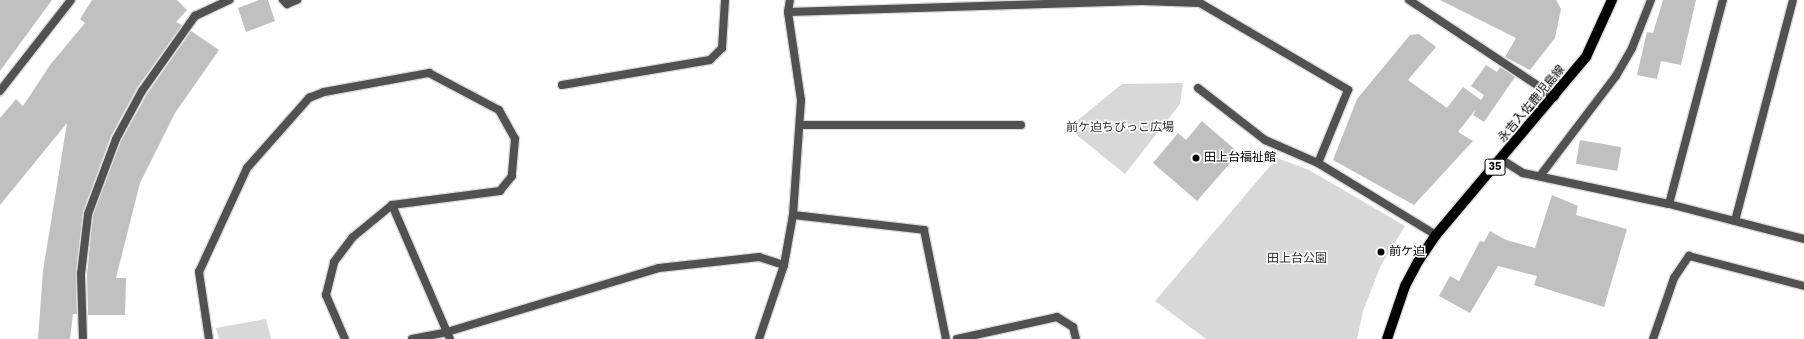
<!DOCTYPE html>
<meta charset="utf-8">
<style>
body{margin:0}
#map{position:relative;width:1804px;height:339px;overflow:hidden;background:#fff;font-family:"Work Sans","Noto Sans JP",sans-serif}
div>[style]{position:absolute}
[style*='--x']{left:calc(var(--x)*1px);top:calc(var(--y)*1px);width:calc(var(--w)*1px);rotate:calc(var(--a)*1deg)}
.green>*{inset:0;background:#d8d8d8}
.building>*{inset:0;background:#c0c0c0;transform-origin:0 0}
.roads{filter:drop-shadow(1px 0 #dbdbdb) drop-shadow(-1px 0 #dbdbdb) drop-shadow(0 1px #dbdbdb) drop-shadow(0 -1px #dbdbdb)}
.street>*{height:8px;margin:-4px;padding:0 4px;transform-origin:4px;border-radius:4px;background:#515151}
.primary>*{height:10px;margin:-5px;padding:0 5px;transform-origin:5px;border-radius:5px;background:#000}
.dots>*{width:11px;height:11px;translate:-50% -50%;box-sizing:border-box;border:2px solid #fff;border-radius:50%}
span{translate:-50% -50%;white-space:nowrap;text-align:center;line-height:1.15;-webkit-text-stroke:3px #fff;paint-order:stroke}
.shield-label span{padding:1px 3px;background:#fff;border:1px solid;border-radius:3px;-webkit-text-stroke-width:0}
.shield-label{font-size:11px;color:#000;font-weight:700}
.street-label{font-size:12px;color:#000}
.park-label{font-size:12px;color:#2f2f2f}
.poi-label{font-size:12px;color:#000}
.left{translate:0 -50%;text-align:left}
</style>
<div id="map">
<div class="green">
<i style="clip-path:polygon(1183px 83px,1180px 104px,1125px 174px,1068px 128px,1122px 84px)"></i>
<i style="clip-path:polygon(1277px 158px,1309px 170px,1405px 226px,1381px 265px,1363px 311px,1357px 339px,1206px 339px,1155px 301px)"></i>
<i style="clip-path:polygon(266px 319px,271px 339px,219px 339px,216px 328px)"></i>
</div>
<div class="building">
<i style="clip-path:polygon(0 0,52px 0,0 71px)"></i>
<i style="clip-path:polygon(92px 0,177px 0,187px 10px,176px 22px,182px 25px,137px 88px,111px 136px,83px 212px,76px 273px,77px 314px,73px 314px,70px 339px,38px 339px,43px 271px,67px 123px,0 205px,0 118px,16px 99px,23px 106px,50px 65px,85px 23px,80px 19px)"></i>
<i style="clip-path:polygon(259px 0,268px 0,275px 21px,246px 32px,238px 8px)"></i>
<i style="clip-path:polygon(1440px 0,1556px 0,1561px 9px,1555px 38px,1530px 70px,1505px 57px,1516px 38px)"></i>
<i style="clip-path:polygon(1663px 0,1696px 0,1681px 65px,1661px 61px,1657px 79px,1637px 75px,1647px 32px,1653px 33px)"></i>
<i style="clip-path:polygon(191px 31px,219px 50px,175px 113px,140px 183px,116px 278px,126px 278px,125px 315px,88px 315px,87px 274px,93px 215px,121px 141px,147px 94px)"></i>
<i style="clip-path:polygon(1419px 34px,1436px 47px,1408px 80px,1447px 108px,1463px 87px,1481px 100px,1484px 95px,1471px 86px,1486px 65px,1497px 72px,1500px 67px,1515px 77px,1484px 122px,1473px 115px,1476px 109px,1458px 132px,1473px 141px,1414px 205px,1333px 160px,1357px 99px,1410px 35px)"></i>
<i style="clip-path:polygon(1202px 121px,1239px 153px,1197px 201px,1153px 163px,1178px 133px,1186px 140px)"></i>
<i style="left:1580px;top:140px;width:42px;height:24px;rotate:10deg"></i>
<i style="clip-path:polygon(1552px 195px,1578px 206px,1576px 215px,1627px 229px,1604px 307px,1534px 285px,1537px 276px,1498px 266px,1470px 313px,1439px 296px,1450px 276px,1459px 281px,1480px 241px,1484px 242px,1490px 231px,1506px 240px,1535px 248px)"></i>
</div>
<div class="roads">
<div class="street">
<i style="--x:283;--y:0;--w:6;--a:45"></i>
<i style="--x:287;--y:4;--w:11;--a:-22"></i>
<i style="--x:1409;--y:0;--w:175;--a:33.6"></i>
<i style="--x:788;--y:12;--w:354;--a:-1.8"></i>
<i style="--x:1142;--y:1;--w:58;--a:2"></i>
<i style="--x:1200;--y:3;--w:172;--a:30.4"></i>
<i style="--x:1348;--y:90;--w:79;--a:112.3"></i>
<i style="--x:562;--y:85;--w:150;--a:-9.6"></i>
<i style="--x:710;--y:60;--w:17;--a:-45"></i>
<i style="--x:722;--y:48;--w:48;--a:-86.4"></i>
<i style="--x:1198;--y:88;--w:85;--a:37.8"></i>
<i style="--x:1265;--y:140;--w:58;--a:23.5"></i>
<i style="--x:1318;--y:163;--w:138;--a:31.4"></i>
<i style="--x:0;--y:91;--w:115;--a:-52"></i>
<i style="--x:801;--y:125;--w:220;--a:0"></i>
<i style="--x:1502;--y:160;--w:25;--a:32"></i>
<i style="--x:1523;--y:173;--w:149;--a:12"></i>
<i style="--x:1669;--y:204;--w:139;--a:14.5"></i>
<i style="--x:1540;--y:176;--w:126;--a:-52.8"></i>
<i style="--x:1616;--y:76;--w:32;--a:-60"></i>
<i style="--x:1632;--y:48;--w:52;--a:-68.4"></i>
<i style="--x:1669;--y:204;--w:211;--a:-75.2"></i>
<i style="--x:793;--y:215;--w:132;--a:6.5"></i>
<i style="--x:924;--y:230;--w:111;--a:78.6"></i>
<i style="--x:1735;--y:221;--w:228;--a:-75.3"></i>
<i style="--x:83;--y:339;--w:65;--a:-91.8"></i>
<i style="--x:81;--y:274;--w:60;--a:-83.3"></i>
<i style="--x:88;--y:214;--w:80;--a:-69.5"></i>
<i style="--x:116;--y:139;--w:55;--a:-61.6"></i>
<i style="--x:142;--y:91;--w:92;--a:-54.8"></i>
<i style="--x:195;--y:16;--w:38;--a:-25"></i>
<i style="--x:209;--y:339;--w:68;--a:-98.5"></i>
<i style="--x:199;--y:272;--w:115;--a:-65.2"></i>
<i style="--x:247;--y:168;--w:94;--a:-48.5"></i>
<i style="--x:309;--y:98;--w:16;--a:-22"></i>
<i style="--x:324;--y:92;--w:107;--a:-10.3"></i>
<i style="--x:429;--y:73;--w:79;--a:27.9"></i>
<i style="--x:499;--y:110;--w:33;--a:61"></i>
<i style="--x:515;--y:139;--w:37;--a:95"></i>
<i style="--x:512;--y:176;--w:19;--a:129"></i>
<i style="--x:500;--y:191;--w:109;--a:172.6"></i>
<i style="--x:392;--y:205;--w:146;--a:66.6"></i>
<i style="--x:345;--y:339;--w:48;--a:-113.4"></i>
<i style="--x:326;--y:295;--w:34;--a:-76"></i>
<i style="--x:334;--y:262;--w:31;--a:-53"></i>
<i style="--x:353;--y:237;--w:50;--a:-39.4"></i>
<i style="--x:412;--y:339;--w:36;--a:-11"></i>
<i style="--x:447;--y:332;--w:221;--a:-16.8"></i>
<i style="--x:659;--y:268;--w:101;--a:-6.3"></i>
<i style="--x:759;--y:257;--w:26;--a:18"></i>
<i style="--x:759;--y:339;--w:78;--a:-71.3"></i>
<i style="--x:784;--y:265;--w:51;--a:-79.8"></i>
<i style="--x:793;--y:215;--w:115;--a:-86"></i>
<i style="--x:801;--y:100;--w:89;--a:-98.4"></i>
<i style="--x:788;--y:12;--w:12;--a:-81"></i>
<i style="--x:957;--y:339;--w:102;--a:-12.4"></i>
<i style="--x:1057;--y:317;--w:19;--a:32"></i>
<i style="--x:1073;--y:327;--w:12;--a:76"></i>
<i style="--x:1653;--y:339;--w:65;--a:-71"></i>
<i style="--x:1674;--y:278;--w:27;--a:-56"></i>
<i style="--x:1689;--y:256;--w:119;--a:14.6"></i>
</div>
<div class="primary">
<i style="--x:1387;--y:339;--w:56;--a:-71.2"></i>
<i style="--x:1405;--y:286;--w:30;--a:-62"></i>
<i style="--x:1419;--y:260;--w:30;--a:-56"></i>
<i style="--x:1436;--y:235;--w:233;--a:-49.9"></i>
<i style="--x:1586;--y:57;--w:63;--a:-65.5"></i>
</div>
</div>
<div class="dots">
<i style="left:1196px;top:158px;background:#000"></i>
<i style="left:1381px;top:252px;background:#000"></i>
</div>
<div class="shield-label">
<span style="left:1495px;top:167px">35</span>
</div>
<div class="street-label">
<span style="left:1532px;top:104px;rotate:-50deg">永吉入佐鹿児島線</span>
</div>
<div class="park-label">
<span style="left:1120px;top:128px">前ケ迫ちびっこ広場</span>
<span style="left:1297px;top:259px">田上台公園</span>
</div>
<div class="poi-label">
<span class="left" style="left:1204px;top:158px">田上台福祉館</span>
<span class="left" style="left:1389px;top:252px">前ケ迫</span>
</div>
</div>
